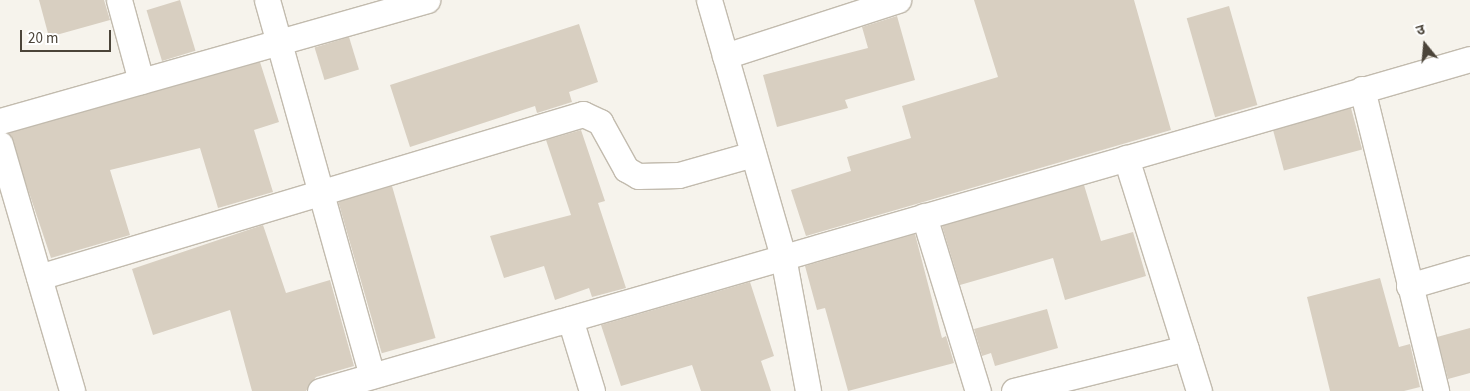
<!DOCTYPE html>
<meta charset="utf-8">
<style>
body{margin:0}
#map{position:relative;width:1470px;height:391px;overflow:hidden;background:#f6f3ec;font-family:"Source Sans 3","Noto Sans Devanagari",sans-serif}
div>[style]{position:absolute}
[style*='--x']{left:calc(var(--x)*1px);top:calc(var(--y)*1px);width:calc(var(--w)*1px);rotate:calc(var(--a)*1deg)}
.building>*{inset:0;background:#d8cfc1;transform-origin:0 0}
.roads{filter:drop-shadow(1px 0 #c2bbae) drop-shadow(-1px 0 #c2bbae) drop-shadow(0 1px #c2bbae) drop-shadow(0 -1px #c2bbae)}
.minor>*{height:25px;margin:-12.5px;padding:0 12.5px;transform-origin:12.5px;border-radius:12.5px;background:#fff}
span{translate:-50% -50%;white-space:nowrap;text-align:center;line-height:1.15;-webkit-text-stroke:5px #fff;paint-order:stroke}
.north{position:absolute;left:1400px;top:20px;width:50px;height:50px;-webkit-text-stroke:4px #fff;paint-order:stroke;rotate:343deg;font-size:14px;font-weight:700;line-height:20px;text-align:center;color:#4b4439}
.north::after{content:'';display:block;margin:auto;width:18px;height:22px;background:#4b4439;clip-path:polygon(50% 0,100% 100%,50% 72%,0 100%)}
.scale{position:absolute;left:20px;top:30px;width:91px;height:22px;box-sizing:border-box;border:2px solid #4b4439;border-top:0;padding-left:6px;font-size:15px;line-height:18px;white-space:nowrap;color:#4b4439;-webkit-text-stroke:4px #fff;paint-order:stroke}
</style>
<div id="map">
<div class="building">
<i style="clip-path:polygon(39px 0,104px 0,110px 20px,49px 37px)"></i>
<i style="left:180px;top:0;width:53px;height:35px;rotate:73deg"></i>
<i style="clip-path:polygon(974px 0,1134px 0,1171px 130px,806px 236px,791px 190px,851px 171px,847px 157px,911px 138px,902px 106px,998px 77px)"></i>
<i style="left:1229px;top:6px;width:103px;height:44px;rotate:74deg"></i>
<i style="clip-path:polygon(897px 16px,915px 80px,845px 100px,848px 108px,777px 127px,763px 75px,868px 48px,862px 27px)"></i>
<i style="clip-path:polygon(579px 24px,598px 82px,569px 92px,572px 102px,537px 113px,535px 106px,410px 147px,390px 85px)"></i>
<i style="left:349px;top:37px;width:34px;height:36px;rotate:73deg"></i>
<i style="clip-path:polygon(260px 62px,279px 122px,254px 130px,273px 192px,218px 208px,200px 148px,110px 170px,130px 235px,51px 258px,9px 133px)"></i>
<i style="left:1351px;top:108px;width:43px;height:81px;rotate:75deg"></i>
<i style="clip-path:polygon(581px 130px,605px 201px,598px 203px,626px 288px,592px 297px,589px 288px,555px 300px,544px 266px,504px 278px,490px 236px,571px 215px,546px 140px)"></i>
<i style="clip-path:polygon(1084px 185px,1101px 241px,1133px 232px,1146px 276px,1065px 300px,1053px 258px,960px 285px,942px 226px)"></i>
<i style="left:392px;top:186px;width:158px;height:56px;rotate:74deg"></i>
<i style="clip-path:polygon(263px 225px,286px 293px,330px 280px,354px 366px,316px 377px,306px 391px,252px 391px,230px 310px,153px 335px,132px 269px)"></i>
<i style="clip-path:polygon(915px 234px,942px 338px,946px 336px,954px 363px,848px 391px,825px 308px,817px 310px,805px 266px)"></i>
<i style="clip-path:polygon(1380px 278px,1399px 347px,1410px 344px,1420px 387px,1404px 391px,1330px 391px,1307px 297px)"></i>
<i style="clip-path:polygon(750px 282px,774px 356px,761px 361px,771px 391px,701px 391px,692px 365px,621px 386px,601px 325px)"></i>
<i style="clip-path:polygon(1047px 309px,1058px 348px,995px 366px,991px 353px,982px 356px,974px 329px)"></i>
<i style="clip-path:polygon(1470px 328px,1470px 373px,1448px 379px,1437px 337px)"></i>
</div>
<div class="roads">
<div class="minor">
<i style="--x:119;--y:0;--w:84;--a:74.8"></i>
<i style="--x:267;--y:0;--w:390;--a:74.4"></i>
<i style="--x:709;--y:0;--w:267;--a:73.9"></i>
<i style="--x:783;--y:257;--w:136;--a:79.4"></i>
<i style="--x:725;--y:56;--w:182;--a:-17.9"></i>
<i style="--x:1362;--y:89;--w:311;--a:76.2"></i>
<i style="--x:0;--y:121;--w:444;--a:-15.8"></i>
<i style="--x:0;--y:144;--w:257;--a:73.7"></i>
<i style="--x:1126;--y:158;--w:244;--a:72.6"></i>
<i style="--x:924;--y:216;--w:183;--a:72.9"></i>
<i style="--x:39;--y:277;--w:568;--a:-16.68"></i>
<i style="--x:583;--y:114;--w:19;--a:25"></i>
<i style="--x:600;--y:122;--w:54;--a:61"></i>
<i style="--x:626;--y:169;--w:14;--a:30"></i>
<i style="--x:638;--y:176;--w:41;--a:-1.4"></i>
<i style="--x:679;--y:175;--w:77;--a:-15.8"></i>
<i style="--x:1409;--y:286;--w:64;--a:-16.4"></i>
<i style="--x:570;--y:319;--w:75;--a:73"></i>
<i style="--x:320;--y:391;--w:1197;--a:-16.1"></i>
<i style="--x:1014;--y:391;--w:177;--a:-14"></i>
</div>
</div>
<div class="north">उ</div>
<div class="scale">20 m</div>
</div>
